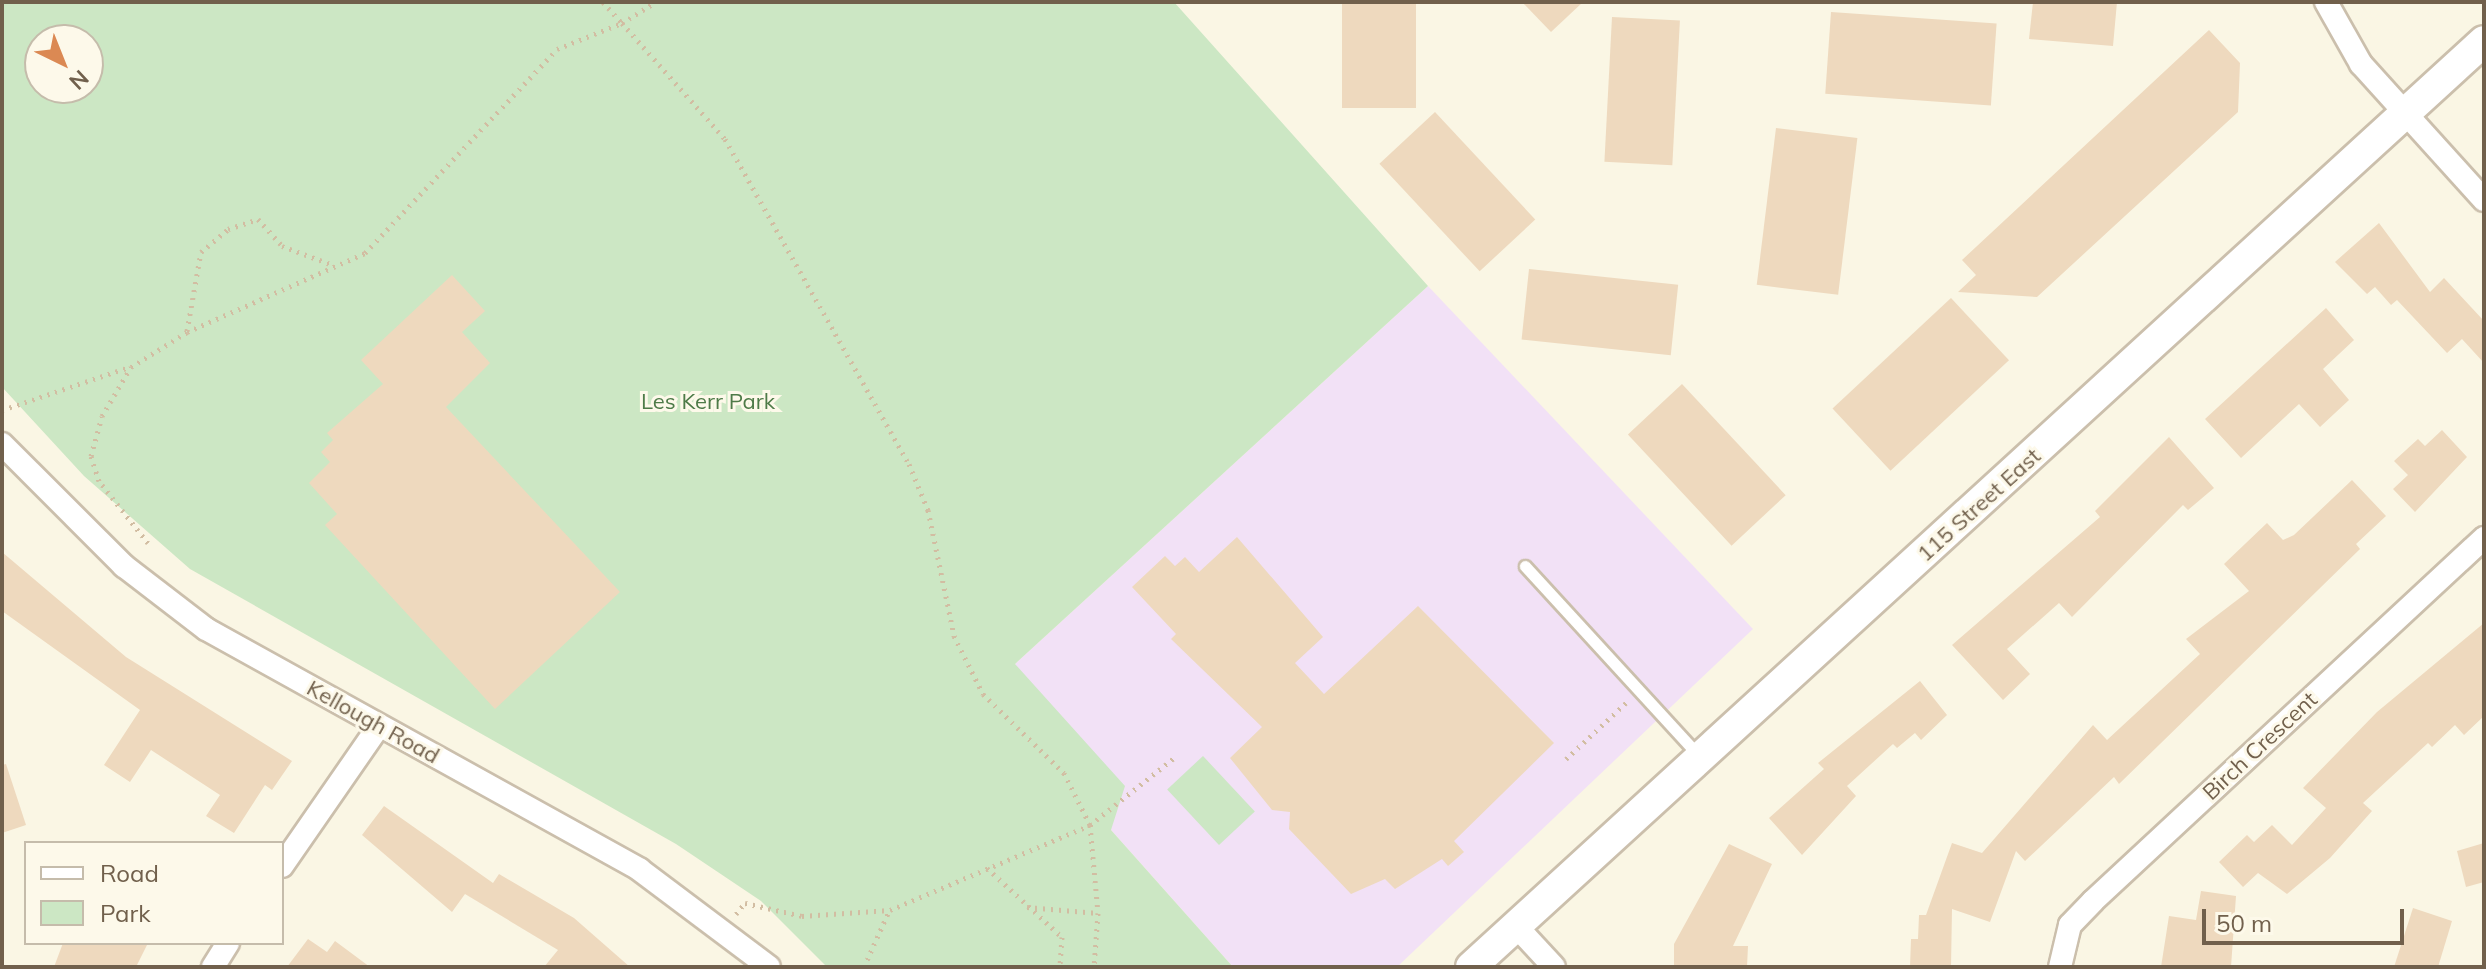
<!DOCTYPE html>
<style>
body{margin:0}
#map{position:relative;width:2486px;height:969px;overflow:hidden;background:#faf6e4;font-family:Mulish,sans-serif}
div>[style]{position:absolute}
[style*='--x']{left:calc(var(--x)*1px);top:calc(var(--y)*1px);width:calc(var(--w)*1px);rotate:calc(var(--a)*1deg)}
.education>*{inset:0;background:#f2e1f6}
.green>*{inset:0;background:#cce7c4;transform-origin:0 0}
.building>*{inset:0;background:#eed9be;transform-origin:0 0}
.path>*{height:5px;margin-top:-2.5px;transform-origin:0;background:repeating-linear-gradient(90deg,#d2bda2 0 2px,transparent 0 8px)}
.roads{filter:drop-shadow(2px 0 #cbbfac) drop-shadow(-2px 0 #cbbfac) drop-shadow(0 2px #cbbfac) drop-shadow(0 -2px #cbbfac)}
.lane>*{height:11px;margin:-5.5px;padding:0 5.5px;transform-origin:5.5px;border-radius:5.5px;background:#fff}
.street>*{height:22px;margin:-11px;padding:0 11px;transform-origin:11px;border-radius:11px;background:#fff}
.secondary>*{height:30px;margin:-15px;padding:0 15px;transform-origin:15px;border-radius:15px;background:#fff}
span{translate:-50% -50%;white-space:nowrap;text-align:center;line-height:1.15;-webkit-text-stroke:6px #fdf9ea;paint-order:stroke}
.park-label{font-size:22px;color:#4e7b48}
.street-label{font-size:22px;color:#71604c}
.frame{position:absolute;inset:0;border:4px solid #71604c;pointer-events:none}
.legend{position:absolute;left:24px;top:841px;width:260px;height:104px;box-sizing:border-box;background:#fdf9ea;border:2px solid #c5bcab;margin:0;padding:10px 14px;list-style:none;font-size:24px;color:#71604c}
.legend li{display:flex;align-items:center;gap:16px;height:40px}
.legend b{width:40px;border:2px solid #c5bcab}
.north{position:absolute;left:24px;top:24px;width:80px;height:80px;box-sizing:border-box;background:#fdf9ea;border:2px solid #c5bcab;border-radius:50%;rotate:137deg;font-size:22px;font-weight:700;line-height:32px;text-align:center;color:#71604c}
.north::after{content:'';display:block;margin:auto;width:28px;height:36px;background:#db8953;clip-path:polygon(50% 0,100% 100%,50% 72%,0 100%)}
.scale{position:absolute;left:2202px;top:909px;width:202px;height:36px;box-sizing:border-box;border:4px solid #71604c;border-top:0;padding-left:10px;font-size:24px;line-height:28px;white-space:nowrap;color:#71604c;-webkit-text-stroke:6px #fdf9ea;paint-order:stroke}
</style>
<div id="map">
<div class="education">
<i style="clip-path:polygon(1428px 286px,1753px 629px,1397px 967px,1233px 967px,1111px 830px,1015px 664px)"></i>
</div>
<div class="green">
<i style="clip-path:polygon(evenodd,2px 2px,1174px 2px,1428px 286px,1015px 664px,1125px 786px,1111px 830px,1233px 967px,827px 967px,761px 901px,676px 844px,190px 569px,84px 476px,2px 387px,2px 2px,40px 40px,88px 40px,88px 88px,40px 88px,40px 40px)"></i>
<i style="left:1203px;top:756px;width:76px;height:49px;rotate:47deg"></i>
</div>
<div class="building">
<i style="left:1342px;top:2px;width:74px;height:106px"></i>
<i style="clip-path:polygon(1522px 2px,1583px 2px,1551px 32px)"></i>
<i style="clip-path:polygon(2033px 2px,2117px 2px,2113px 46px,2029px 39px)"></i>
<i style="left:1831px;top:12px;width:166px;height:82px;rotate:4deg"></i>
<i style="left:1612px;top:17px;width:68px;height:145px;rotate:3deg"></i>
<i style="clip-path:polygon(2209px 30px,2240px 63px,2238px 112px,2037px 297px,1958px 292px,1976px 275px,1962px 260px)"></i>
<i style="left:1435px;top:112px;width:147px;height:76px;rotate:47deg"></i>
<i style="left:1776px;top:128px;width:82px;height:158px;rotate:7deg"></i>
<i style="clip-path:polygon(2379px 223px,2430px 292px,2444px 278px,2484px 321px,2484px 363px,2462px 339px,2447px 353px,2397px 300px,2391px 305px,2375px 287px,2367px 294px,2335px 262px)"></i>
<i style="left:1529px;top:269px;width:150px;height:71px;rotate:6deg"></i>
<i style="clip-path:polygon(452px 275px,485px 311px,462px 332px,490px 363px,446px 407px,620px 592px,495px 709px,325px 525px,337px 514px,309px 483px,330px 462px,321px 452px,333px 440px,327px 433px,383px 384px,361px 360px)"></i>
<i style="left:1951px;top:298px;width:85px;height:162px;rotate:47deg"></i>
<i style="clip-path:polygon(2326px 308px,2354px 340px,2323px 369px,2349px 400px,2320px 427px,2299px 404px,2241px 458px,2205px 419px)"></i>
<i style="left:1682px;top:384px;width:152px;height:74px;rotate:47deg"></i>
<i style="clip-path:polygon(2442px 430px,2467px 457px,2415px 512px,2393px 489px,2408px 475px,2394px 461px,2418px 439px,2425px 446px)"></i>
<i style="clip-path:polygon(2169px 437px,2214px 488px,2188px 510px,2183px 505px,2072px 617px,2059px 603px,2007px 649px,2030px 674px,2003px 700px,1952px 645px,2100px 517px,2095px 511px)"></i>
<i style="clip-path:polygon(2352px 480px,2386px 516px,2356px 544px,2360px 549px,2119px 784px,2114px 777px,2025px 861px,2016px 851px,1990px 922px,1952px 909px,1951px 967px,1910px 967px,1911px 939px,1918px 939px,1919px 915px,1926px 915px,1952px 843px,1982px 853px,2093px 725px,2107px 740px,2200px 654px,2186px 639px,2249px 591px,2224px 564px,2267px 523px,2283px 540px,2294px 535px)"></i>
<i style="clip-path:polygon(1237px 537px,1323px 637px,1295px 663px,1324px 694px,1418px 606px,1554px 743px,1454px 841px,1464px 852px,1448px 866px,1442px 859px,1395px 889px,1385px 879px,1351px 894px,1289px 829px,1290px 812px,1272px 810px,1230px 758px,1262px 727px,1171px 639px,1176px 634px,1132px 587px,1165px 556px,1175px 566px,1185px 557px,1199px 572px)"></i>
<i style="clip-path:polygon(2px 552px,126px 657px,292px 761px,272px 790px,265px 785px,234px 833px,206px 816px,220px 795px,151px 750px,130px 782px,104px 765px,140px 710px,2px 611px)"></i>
<i style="clip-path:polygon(2484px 623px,2484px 716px,2464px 735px,2455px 725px,2432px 747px,2428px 743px,2363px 803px,2372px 811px,2330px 858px,2287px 894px,2258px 873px,2243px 887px,2219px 862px,2247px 835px,2254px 842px,2272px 825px,2292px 845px,2326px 808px,2303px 788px,2377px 712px)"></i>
<i style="clip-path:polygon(1920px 681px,1947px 715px,1921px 740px,1915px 733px,1897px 748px,1893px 744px,1847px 786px,1856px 796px,1802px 855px,1769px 818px,1824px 769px,1818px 763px)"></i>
<i style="clip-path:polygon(6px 764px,26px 825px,2px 833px,2px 765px)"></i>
<i style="clip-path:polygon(384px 806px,493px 883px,499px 874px,574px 918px,630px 967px,544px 967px,558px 950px,465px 894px,452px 912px,362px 835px)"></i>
<i style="clip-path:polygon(2484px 843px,2484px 882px,2466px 887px,2457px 851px)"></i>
<i style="clip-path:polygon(1729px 844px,1772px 864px,1733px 946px,1748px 946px,1747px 967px,1674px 967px,1674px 944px)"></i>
<i style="clip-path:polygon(2201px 891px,2236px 896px,2231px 967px,2161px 967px,2169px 916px,2196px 920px)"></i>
<i style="clip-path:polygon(2413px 908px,2452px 921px,2438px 967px,2394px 967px)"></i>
<i style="clip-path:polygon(308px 939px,327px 952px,335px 941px,370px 967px,287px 967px)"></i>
<i style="clip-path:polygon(63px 943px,148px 943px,136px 967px,54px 967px)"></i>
</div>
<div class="path">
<i style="--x:603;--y:2;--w:28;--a:48"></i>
<i style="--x:622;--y:23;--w:39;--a:-32"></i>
<i style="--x:187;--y:331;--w:80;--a:-80"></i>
<i style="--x:201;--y:252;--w:35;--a:-40"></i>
<i style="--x:228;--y:229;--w:32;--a:-18"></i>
<i style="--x:258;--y:219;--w:36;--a:48"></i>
<i style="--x:282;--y:246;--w:54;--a:20.4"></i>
<i style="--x:2;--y:410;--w:134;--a:-18.7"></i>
<i style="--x:148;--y:543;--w:79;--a:-128.3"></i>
<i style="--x:99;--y:481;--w:26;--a:-108"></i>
<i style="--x:91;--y:456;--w:41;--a:-74.6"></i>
<i style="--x:102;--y:416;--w:57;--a:-59.4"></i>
<i style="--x:131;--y:367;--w:66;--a:-32"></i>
<i style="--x:187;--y:332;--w:195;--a:-23.9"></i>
<i style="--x:365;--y:253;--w:280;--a:-46.7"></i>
<i style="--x:557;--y:49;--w:70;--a:-21.8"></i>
<i style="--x:622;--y:23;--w:155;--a:48.4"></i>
<i style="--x:725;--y:139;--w:373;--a:60.5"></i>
<i style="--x:909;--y:464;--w:50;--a:67.6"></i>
<i style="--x:928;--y:510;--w:129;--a:78.3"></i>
<i style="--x:954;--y:636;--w:65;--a:63.4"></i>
<i style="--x:983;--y:694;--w:113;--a:44.3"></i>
<i style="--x:1064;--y:773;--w:58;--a:63.4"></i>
<i style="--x:1090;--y:825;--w:88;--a:84.8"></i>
<i style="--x:1098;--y:913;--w:54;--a:94.2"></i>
<i style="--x:1566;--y:759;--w:83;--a:-43.1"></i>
<i style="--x:987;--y:868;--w:102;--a:42.6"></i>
<i style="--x:1062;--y:937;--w:30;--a:94"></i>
<i style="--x:1027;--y:907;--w:71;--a:4.8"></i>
<i style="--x:736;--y:914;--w:14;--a:-51"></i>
<i style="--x:745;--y:903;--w:58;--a:12.8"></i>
<i style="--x:802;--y:916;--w:88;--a:-3.9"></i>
<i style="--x:890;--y:910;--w:217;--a:-23"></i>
<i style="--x:1090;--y:825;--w:107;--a:-38.6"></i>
<i style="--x:864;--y:967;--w:61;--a:-65.9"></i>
</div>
<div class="roads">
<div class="lane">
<i style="--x:1525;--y:566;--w:259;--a:47.5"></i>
</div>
<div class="street">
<i style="--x:2326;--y:2;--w:71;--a:60.6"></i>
<i style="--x:2361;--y:64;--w:183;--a:47.9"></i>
<i style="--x:2;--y:444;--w:173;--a:45"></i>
<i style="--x:124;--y:566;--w:103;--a:37.5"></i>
<i style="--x:206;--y:629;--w:496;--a:29"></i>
<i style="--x:640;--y:870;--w:161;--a:36.9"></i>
<i style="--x:282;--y:866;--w:170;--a:-55.3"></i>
<i style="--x:1517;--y:927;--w:54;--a:47.2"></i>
<i style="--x:213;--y:967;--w:28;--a:-58"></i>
<i style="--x:2060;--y:967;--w:43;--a:-76.6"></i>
<i style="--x:2070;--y:925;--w:33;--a:-46"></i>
<i style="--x:2093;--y:901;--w:534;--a:-42.87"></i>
</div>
<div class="secondary">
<i style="--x:1471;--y:967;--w:1372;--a:-42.43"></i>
</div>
</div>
<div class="park-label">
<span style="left:708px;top:402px">Les Kerr Park</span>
</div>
<div class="street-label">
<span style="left:1979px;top:505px;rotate:-42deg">115 Street East</span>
<span style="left:373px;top:722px;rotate:29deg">Kellough Road</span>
<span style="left:2260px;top:746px;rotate:-43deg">Birch Crescent</span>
</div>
<div class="frame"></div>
<ul class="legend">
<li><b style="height:10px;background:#fff"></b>Road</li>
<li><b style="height:22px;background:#cce7c4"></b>Park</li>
</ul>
<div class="north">N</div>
<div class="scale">50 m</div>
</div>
